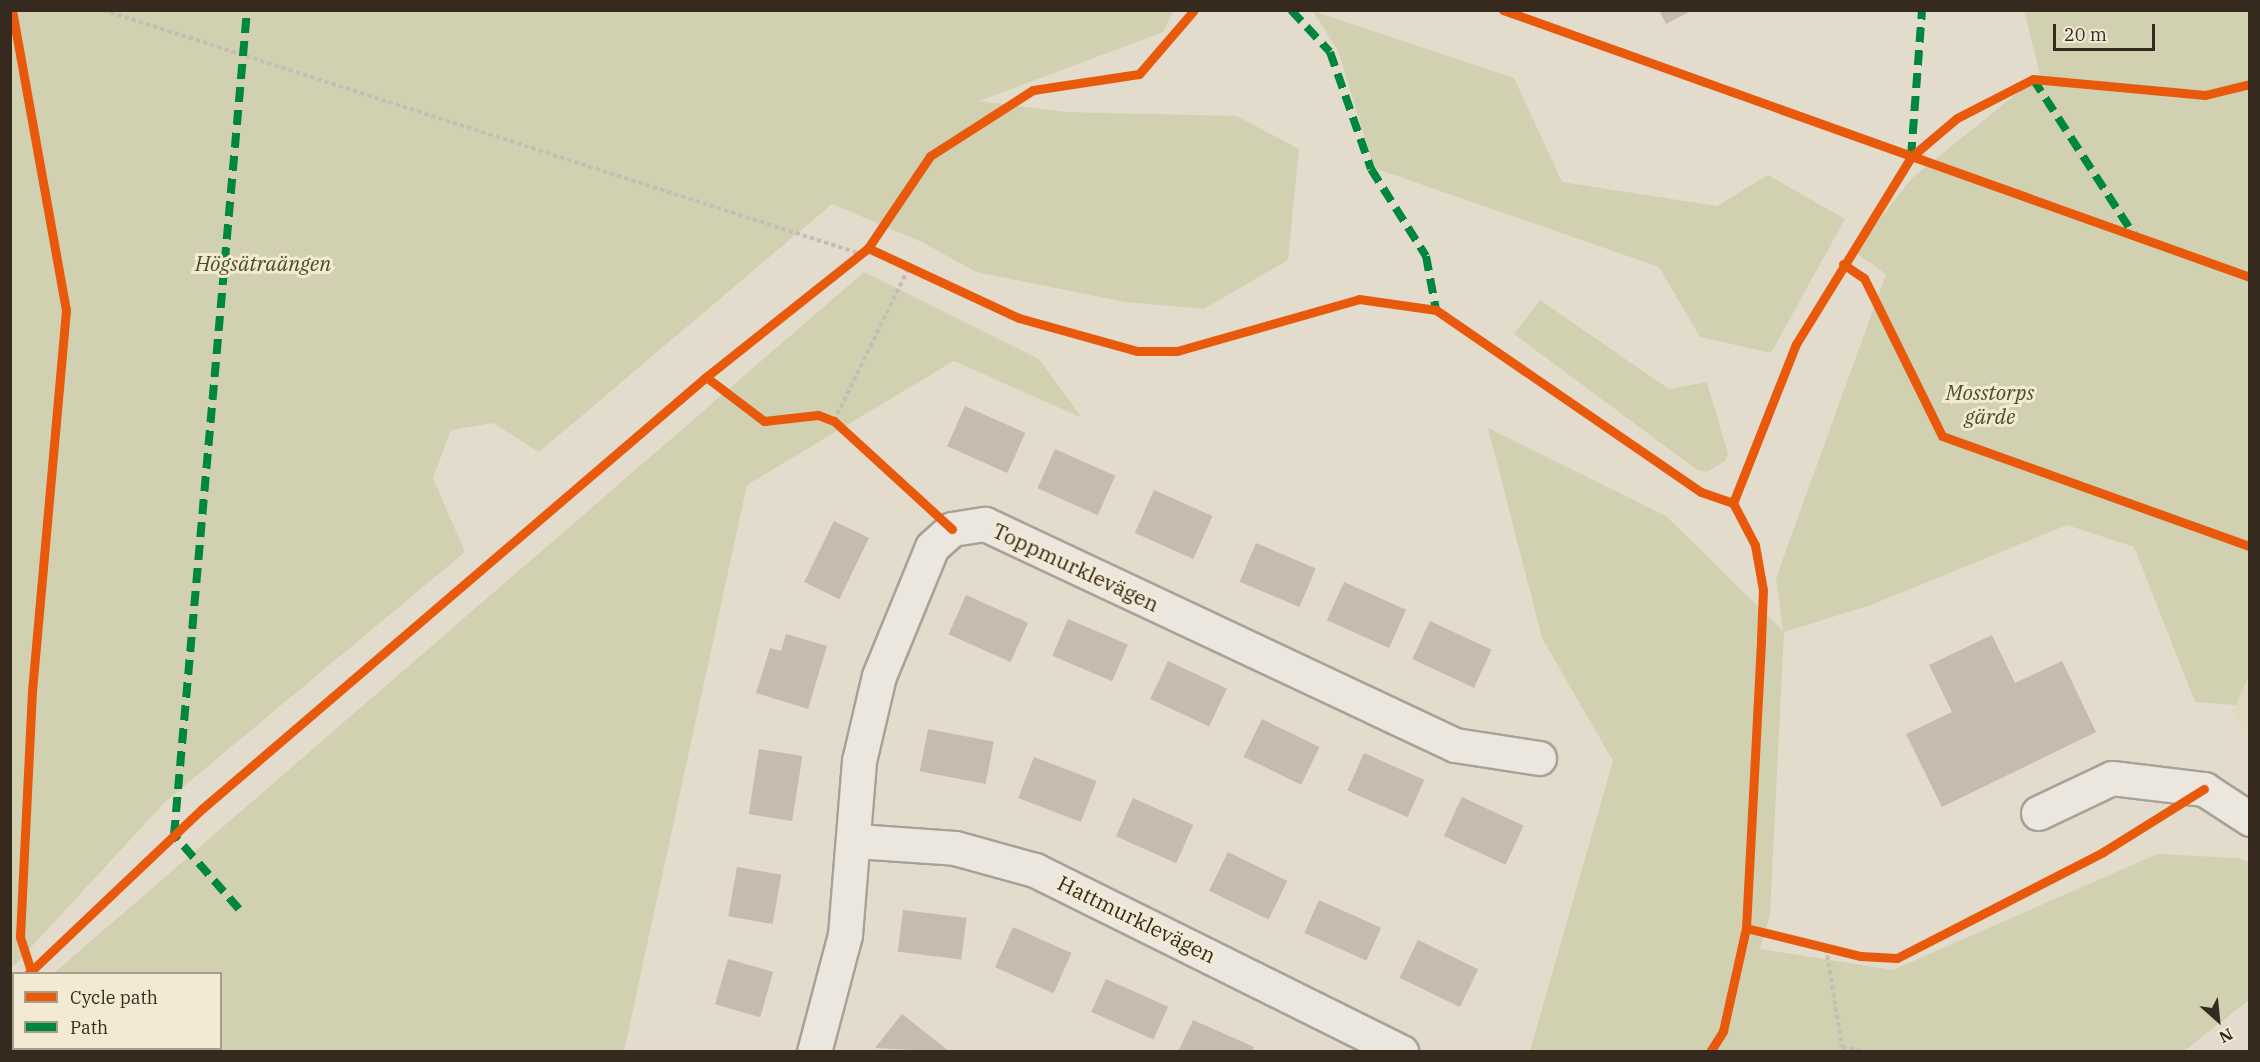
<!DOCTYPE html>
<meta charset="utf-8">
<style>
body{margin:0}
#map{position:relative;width:2260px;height:1062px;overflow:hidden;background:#e3dccd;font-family:"IBM Plex Serif",serif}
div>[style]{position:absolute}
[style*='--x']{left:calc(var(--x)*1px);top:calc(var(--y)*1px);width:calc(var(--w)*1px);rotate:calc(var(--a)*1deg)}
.farmland>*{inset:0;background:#e1dabf}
.green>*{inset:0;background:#d1d1b1}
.building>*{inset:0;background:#c6bbae;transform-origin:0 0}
.path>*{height:4px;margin-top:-2px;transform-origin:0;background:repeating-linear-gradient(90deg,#c3beb6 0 4.5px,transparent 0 7.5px)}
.roads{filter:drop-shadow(2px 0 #a8a197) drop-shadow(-2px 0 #a8a197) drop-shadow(0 2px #a8a197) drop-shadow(0 -2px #a8a197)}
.minor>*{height:33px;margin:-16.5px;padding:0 16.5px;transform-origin:16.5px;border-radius:16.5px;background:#ebe7df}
.quiet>*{height:8px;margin-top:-4px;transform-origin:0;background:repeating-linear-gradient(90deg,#00873e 0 15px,transparent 0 23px)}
.cycleway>*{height:9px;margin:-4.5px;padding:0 4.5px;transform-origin:4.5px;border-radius:4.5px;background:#e8590c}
span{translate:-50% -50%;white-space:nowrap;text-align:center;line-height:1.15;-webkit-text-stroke:6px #f3ead4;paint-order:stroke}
.park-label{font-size:21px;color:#465028;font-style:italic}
.street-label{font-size:21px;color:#362a1f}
.frame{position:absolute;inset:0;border:12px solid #362a1f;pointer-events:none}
.legend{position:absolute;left:12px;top:972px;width:210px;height:78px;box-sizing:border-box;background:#f3ead4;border:2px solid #a79d8c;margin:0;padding:8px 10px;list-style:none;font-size:18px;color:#362a1f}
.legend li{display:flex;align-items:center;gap:12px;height:30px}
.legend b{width:30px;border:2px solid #a79d8c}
.north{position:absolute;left:2188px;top:990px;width:60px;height:60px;-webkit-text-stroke:4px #f3ead4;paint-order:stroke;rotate:153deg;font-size:16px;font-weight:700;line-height:24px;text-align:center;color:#362a1f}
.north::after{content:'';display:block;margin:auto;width:21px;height:27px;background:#362a1f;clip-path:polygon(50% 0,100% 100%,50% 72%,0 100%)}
.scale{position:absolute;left:2053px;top:24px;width:102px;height:27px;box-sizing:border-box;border:3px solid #362a1f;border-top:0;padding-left:8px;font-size:18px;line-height:21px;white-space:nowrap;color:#362a1f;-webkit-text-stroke:4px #f3ead4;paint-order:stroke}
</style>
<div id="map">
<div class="farmland">
<i style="clip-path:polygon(2249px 673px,2249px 735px,2232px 711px)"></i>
</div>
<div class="green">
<i style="clip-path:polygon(11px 10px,1173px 11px,1163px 32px,979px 101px,1065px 112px,1237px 116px,1299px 149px,1288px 260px,1204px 309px,1125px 302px,976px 272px,924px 243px,832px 204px,539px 452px,493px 423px,451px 430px,433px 478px,465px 552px,165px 802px,11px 969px)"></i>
<i style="clip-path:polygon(1313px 11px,1514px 78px,1562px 182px,1717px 206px,1768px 175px,1845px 219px,1771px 353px,1700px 337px,1659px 267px,1374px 168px,1339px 53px)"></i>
<i style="clip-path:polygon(2024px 11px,2249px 11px,2249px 675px,2236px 705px,2195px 702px,2134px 547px,2067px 525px,1871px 605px,1784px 632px,1770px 915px,1760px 949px,1893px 970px,2157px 854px,2237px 858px,2249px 862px,2249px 1000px,2184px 1051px,1530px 1051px,1613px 761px,1542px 638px,1488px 428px,1666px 516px,1783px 631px,1776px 578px,1886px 274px,1854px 252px,1912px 178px,2040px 75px)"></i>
<i style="clip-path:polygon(864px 272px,1039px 359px,1082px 418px,954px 361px,747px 485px,624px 1051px,11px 1051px,13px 1024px,14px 1048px,220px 1048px,220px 974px,54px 973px)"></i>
<i style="clip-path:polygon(1540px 300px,1669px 389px,1707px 382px,1728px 454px,1725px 461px,1707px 472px,1697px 470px,1514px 334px)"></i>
</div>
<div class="building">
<i style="clip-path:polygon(1659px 10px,1693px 10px,1666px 24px)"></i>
<i style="left:965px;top:406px;width:66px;height:44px;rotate:24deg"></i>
<i style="left:1055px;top:449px;width:66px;height:43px;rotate:24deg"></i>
<i style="left:1154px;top:490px;width:64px;height:47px;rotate:24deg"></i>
<i style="left:834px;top:521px;width:39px;height:68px;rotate:26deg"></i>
<i style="left:1256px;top:543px;width:65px;height:42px;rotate:23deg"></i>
<i style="left:1344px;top:582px;width:68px;height:42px;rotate:24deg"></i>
<i style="left:966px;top:595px;width:68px;height:43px;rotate:24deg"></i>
<i style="left:1068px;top:619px;width:65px;height:40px;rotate:23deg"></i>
<i style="left:1430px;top:621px;width:68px;height:42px;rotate:25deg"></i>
<i style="clip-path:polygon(786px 634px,827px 646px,808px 709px,756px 693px,770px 648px,781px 651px)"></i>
<i style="clip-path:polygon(1992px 635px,2015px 683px,2062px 661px,2096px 732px,1942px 807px,1906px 734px,1952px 712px,1929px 665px)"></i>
<i style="left:1168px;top:661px;width:65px;height:42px;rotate:25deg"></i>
<i style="left:1262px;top:719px;width:64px;height:42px;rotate:26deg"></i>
<i style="left:928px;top:729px;width:67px;height:43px;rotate:11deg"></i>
<i style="left:759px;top:749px;width:44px;height:66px;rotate:9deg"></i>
<i style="left:1364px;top:753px;width:66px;height:41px;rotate:24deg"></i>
<i style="left:1034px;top:757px;width:67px;height:44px;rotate:21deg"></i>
<i style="left:1462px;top:797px;width:68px;height:43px;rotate:25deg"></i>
<i style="left:1133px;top:798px;width:66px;height:42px;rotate:24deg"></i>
<i style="left:1228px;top:852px;width:66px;height:43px;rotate:26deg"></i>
<i style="left:737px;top:867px;width:45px;height:50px;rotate:10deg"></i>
<i style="left:1319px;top:900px;width:68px;height:36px;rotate:24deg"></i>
<i style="left:903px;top:910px;width:64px;height:42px;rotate:7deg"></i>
<i style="left:1013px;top:927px;width:64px;height:44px;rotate:24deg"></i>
<i style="left:1418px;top:940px;width:67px;height:42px;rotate:26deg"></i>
<i style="left:728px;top:959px;width:47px;height:47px;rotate:16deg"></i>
<i style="left:1106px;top:979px;width:68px;height:36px;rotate:24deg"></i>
<i style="clip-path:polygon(902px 1014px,950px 1052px,875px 1048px)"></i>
<i style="clip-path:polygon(1193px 1020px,1254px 1047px,1252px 1052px,1178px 1052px)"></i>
</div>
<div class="path">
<i style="--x:103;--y:10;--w:796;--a:17.84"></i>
<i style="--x:834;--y:421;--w:169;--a:-64"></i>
<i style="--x:1826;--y:948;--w:100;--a:80.8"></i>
<i style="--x:1842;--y:1047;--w:24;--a:12"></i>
</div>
<div class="roads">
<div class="minor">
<i style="--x:2038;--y:813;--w:82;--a:-25.3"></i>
<i style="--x:2112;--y:778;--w:93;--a:6.8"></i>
<i style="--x:2204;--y:789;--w:55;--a:33.1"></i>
<i style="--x:856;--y:841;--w:99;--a:4"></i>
<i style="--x:955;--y:848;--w:83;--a:15.4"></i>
<i style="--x:1035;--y:870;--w:409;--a:26.4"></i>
<i style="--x:814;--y:1052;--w:121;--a:-75.2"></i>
<i style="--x:845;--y:935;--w:175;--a:-85.4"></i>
<i style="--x:859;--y:761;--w:87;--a:-76.8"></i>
<i style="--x:879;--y:676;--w:139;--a:-67.7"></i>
<i style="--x:932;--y:547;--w:27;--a:-42"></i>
<i style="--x:952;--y:529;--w:33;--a:-9"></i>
<i style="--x:985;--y:524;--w:519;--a:25.18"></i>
<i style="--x:1455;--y:745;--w:85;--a:8.8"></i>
</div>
</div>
<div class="quiet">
<i style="--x:1291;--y:10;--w:57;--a:47.1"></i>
<i style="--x:1330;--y:52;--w:124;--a:70.7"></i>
<i style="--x:1371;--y:169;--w:103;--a:57.7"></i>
<i style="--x:1426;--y:256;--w:55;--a:79.5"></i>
<i style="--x:2014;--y:11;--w:1;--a:-90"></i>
<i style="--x:2033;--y:79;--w:186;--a:57.1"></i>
<i style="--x:1911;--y:157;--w:147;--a:-85.7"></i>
<i style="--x:239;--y:909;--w:98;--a:-131.3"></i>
<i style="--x:174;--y:835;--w:828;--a:-84.94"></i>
</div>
<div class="cycleway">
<i style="--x:12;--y:10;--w:305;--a:79.8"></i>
<i style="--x:66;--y:310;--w:383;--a:95.1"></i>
<i style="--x:32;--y:691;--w:246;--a:92.8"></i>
<i style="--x:20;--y:937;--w:35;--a:72"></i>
<i style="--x:1503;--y:10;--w:793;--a:19.67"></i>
<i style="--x:868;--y:248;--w:166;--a:24.9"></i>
<i style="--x:1019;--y:318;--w:123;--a:15.6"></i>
<i style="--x:1137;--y:351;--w:40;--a:0"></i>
<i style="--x:1177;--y:351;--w:189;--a:-15.9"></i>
<i style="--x:1359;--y:299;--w:78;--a:8.1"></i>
<i style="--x:1436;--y:310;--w:321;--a:34.5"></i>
<i style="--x:1701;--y:492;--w:34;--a:19"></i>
<i style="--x:1843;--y:264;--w:25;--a:34"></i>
<i style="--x:1864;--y:278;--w:176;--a:63.7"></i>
<i style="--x:1942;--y:436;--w:327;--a:19.7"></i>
<i style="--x:706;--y:377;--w:73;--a:37.2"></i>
<i style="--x:764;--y:421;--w:54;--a:-6.3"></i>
<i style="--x:818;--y:415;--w:17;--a:21"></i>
<i style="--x:834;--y:421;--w:160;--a:42.5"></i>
<i style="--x:1746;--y:928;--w:117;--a:13.8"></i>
<i style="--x:1860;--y:956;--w:37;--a:3"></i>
<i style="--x:1897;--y:958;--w:232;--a:-27.2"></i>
<i style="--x:2103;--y:852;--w:119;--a:-32"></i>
<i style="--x:28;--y:974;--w:241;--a:-43.5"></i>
<i style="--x:203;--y:808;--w:662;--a:-40.59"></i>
<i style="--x:706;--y:377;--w:207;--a:-38.5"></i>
<i style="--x:868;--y:248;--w:111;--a:-56"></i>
<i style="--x:930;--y:156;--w:122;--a:-32.7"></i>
<i style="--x:1033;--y:90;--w:107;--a:-8.6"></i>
<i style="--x:1139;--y:74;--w:84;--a:-49.3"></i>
<i style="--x:1710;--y:1052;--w:25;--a:-58"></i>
<i style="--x:1723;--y:1031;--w:106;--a:-77.4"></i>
<i style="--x:1746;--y:928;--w:289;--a:-87"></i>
<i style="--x:1761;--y:639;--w:49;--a:-87.7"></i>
<i style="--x:1763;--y:590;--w:46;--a:-100.1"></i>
<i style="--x:1755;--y:545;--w:47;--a:-117.6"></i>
<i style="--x:1733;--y:503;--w:171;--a:-68.4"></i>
<i style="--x:1796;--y:344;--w:220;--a:-58.4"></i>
<i style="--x:1911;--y:157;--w:60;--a:-40.3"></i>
<i style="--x:1957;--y:118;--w:85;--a:-27.2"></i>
<i style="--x:2033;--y:79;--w:173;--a:5.3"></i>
<i style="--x:2205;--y:95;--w:46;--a:-13.7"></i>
</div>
<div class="park-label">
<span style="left:263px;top:263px">Högsätraängen</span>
<span style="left:1990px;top:404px">Mosstorps<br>gärde</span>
</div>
<div class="street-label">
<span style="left:1076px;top:567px;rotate:25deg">Toppmurklevägen</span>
<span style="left:1137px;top:919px;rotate:26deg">Hattmurklevägen</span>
</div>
<div class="frame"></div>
<ul class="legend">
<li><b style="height:8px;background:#e8590c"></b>Cycle path</li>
<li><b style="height:8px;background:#00873e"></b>Path</li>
</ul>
<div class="north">N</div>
<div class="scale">20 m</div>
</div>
